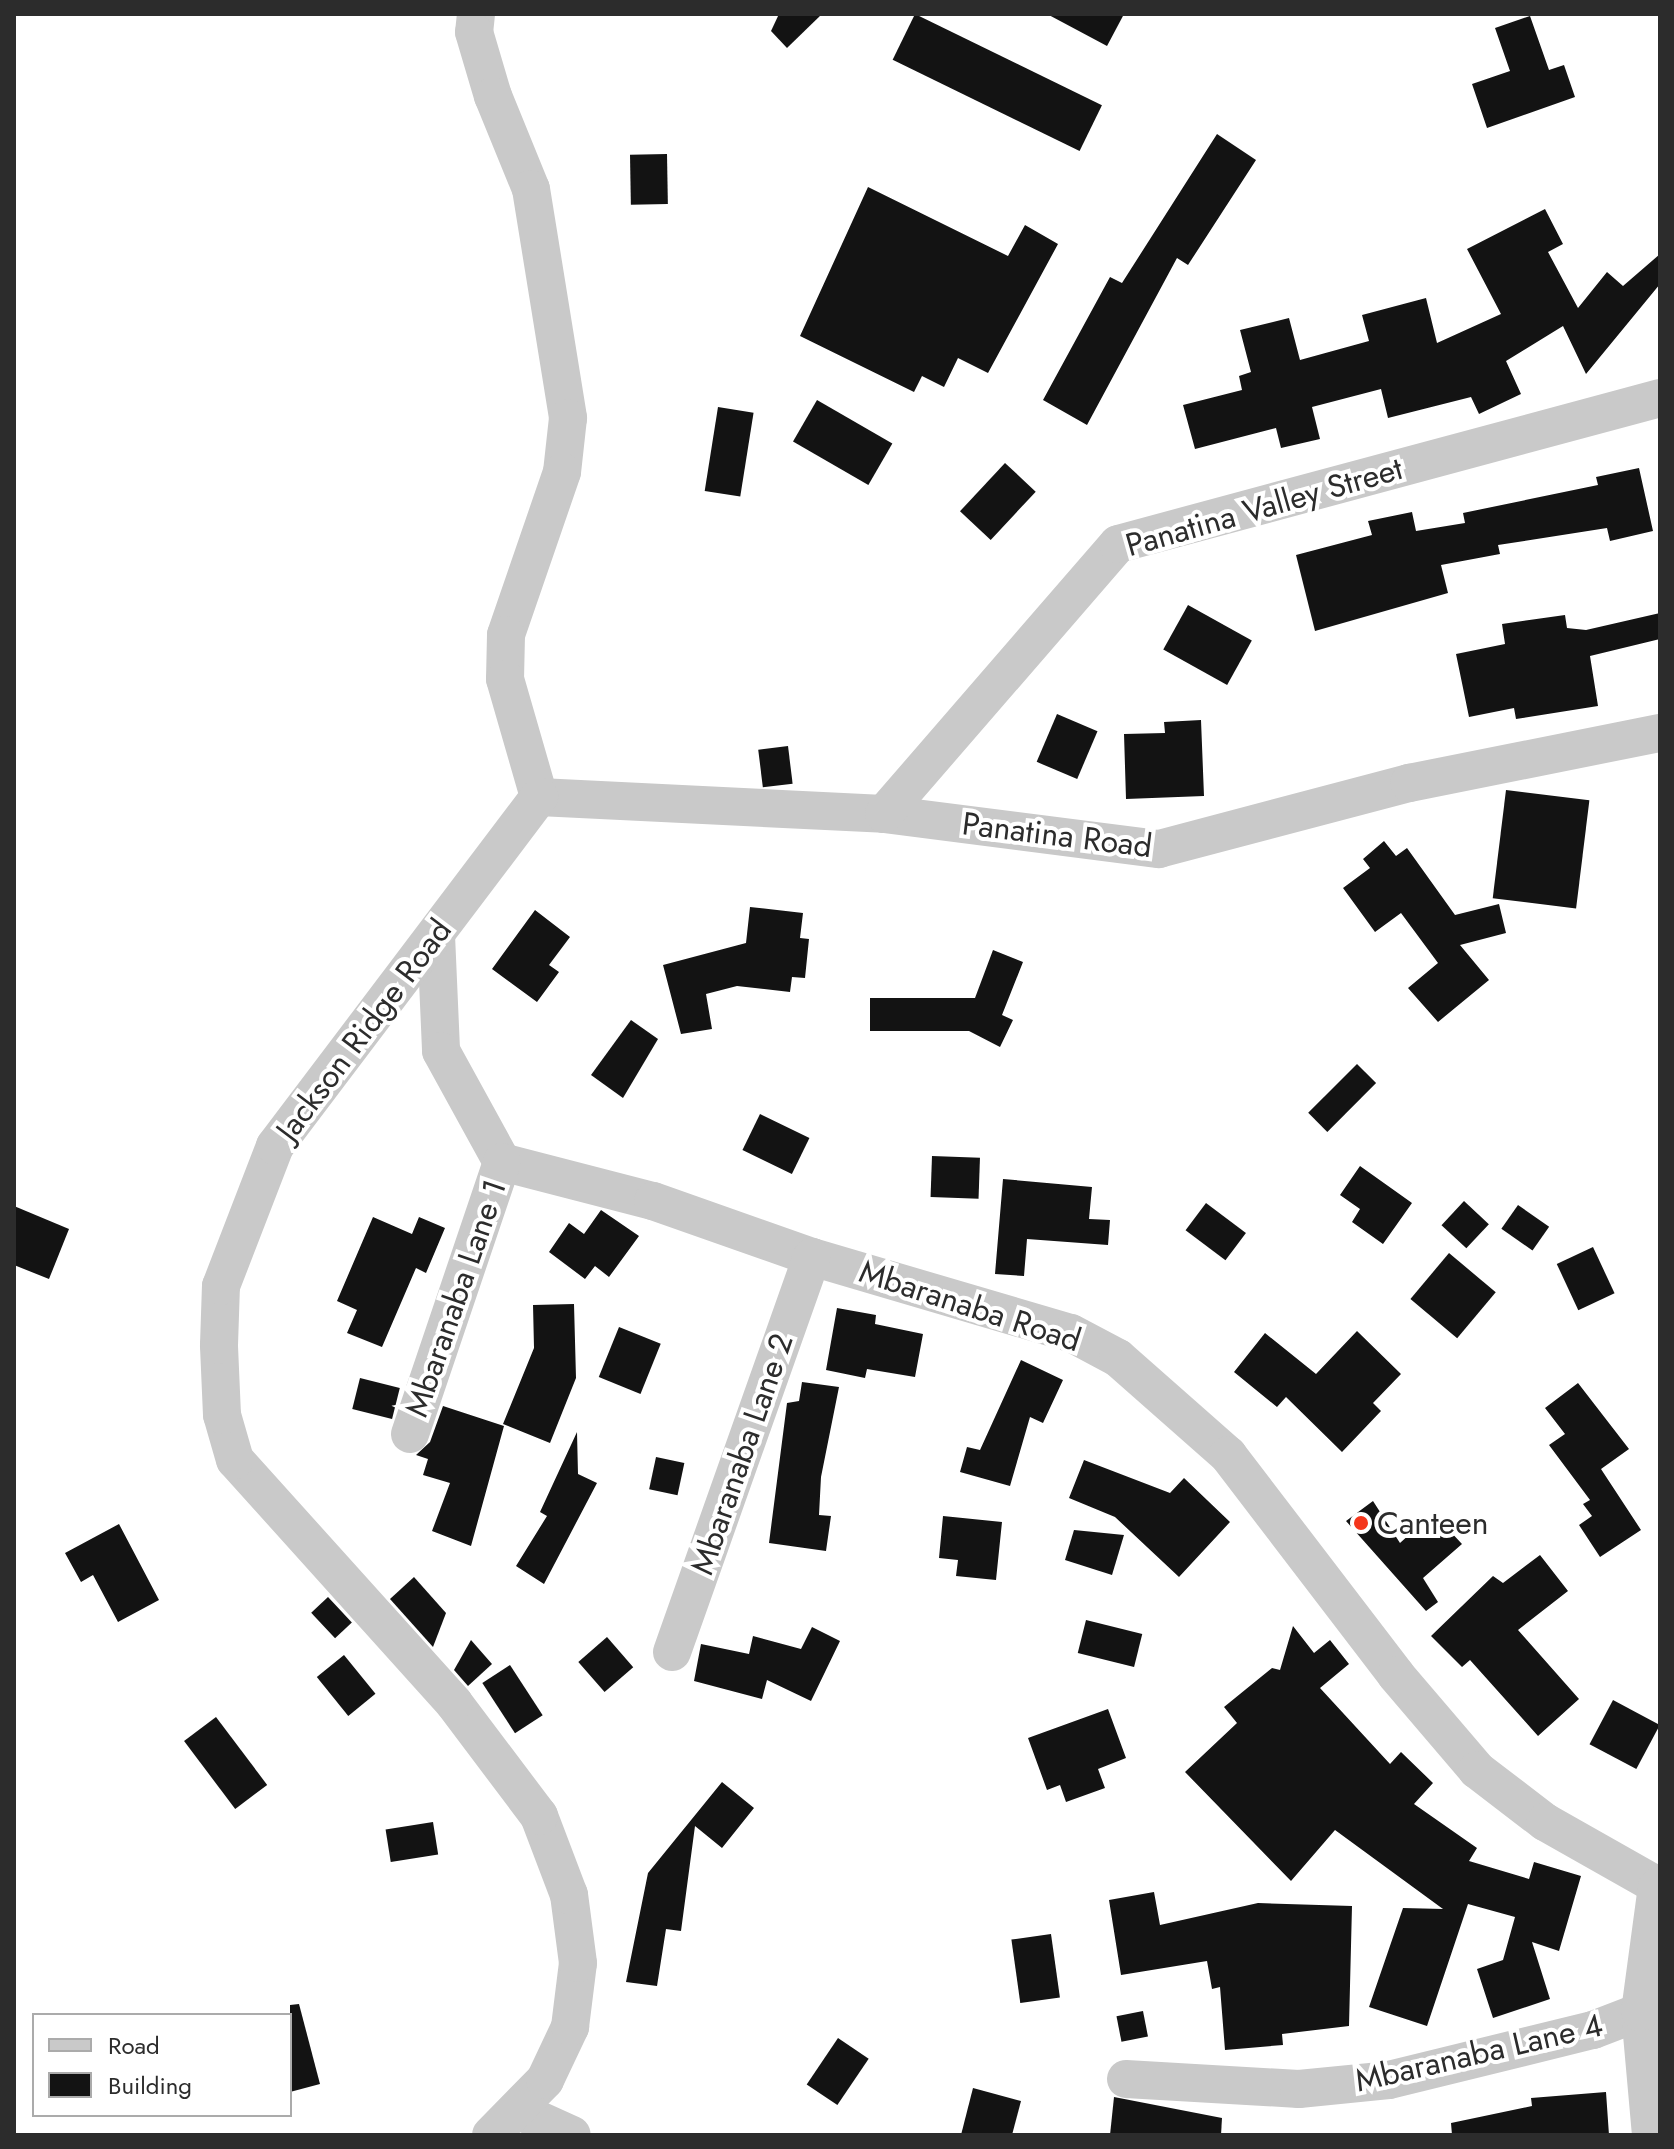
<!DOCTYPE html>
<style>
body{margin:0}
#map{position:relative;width:1674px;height:2149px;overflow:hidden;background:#fff;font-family:Jost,sans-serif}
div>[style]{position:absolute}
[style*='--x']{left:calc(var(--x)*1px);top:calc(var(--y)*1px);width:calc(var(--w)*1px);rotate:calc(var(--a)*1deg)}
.building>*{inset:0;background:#131313;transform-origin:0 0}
.minor>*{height:38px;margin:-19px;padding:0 19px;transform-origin:19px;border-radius:19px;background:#c9c9c9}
.dots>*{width:22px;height:22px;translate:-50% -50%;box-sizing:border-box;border:4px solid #fff;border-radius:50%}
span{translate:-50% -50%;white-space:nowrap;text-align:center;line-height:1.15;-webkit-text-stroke:8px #fff;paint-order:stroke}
.street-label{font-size:32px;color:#2c2c2c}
.poi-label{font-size:32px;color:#2c2c2c}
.left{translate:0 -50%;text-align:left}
.frame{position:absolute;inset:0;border:16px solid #2c2c2c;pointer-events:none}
.legend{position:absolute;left:32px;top:2013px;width:260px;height:104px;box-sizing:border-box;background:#fff;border:2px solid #ababab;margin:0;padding:10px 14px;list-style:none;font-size:24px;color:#2c2c2c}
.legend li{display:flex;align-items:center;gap:16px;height:40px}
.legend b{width:40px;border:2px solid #ababab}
</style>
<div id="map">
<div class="building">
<i style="clip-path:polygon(779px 14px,822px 14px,787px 48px,771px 31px)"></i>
<i style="left:915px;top:14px;width:208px;height:51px;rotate:26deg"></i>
<i style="clip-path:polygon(1047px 14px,1124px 14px,1107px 46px)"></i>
<i style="clip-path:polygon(1530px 16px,1549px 70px,1564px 65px,1575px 97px,1487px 128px,1472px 84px,1510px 71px,1495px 28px)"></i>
<i style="clip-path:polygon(1217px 134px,1256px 160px,1188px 265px,1177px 258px,1087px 425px,1043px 400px,1110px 277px,1122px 283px)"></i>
<i style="left:667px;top:154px;width:50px;height:37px;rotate:89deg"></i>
<i style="clip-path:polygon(868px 187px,1008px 256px,1025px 225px,1058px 244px,988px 373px,958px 358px,944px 387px,922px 376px,914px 392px,800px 336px)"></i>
<i style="clip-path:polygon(1545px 209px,1563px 244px,1548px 252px,1578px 308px,1607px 272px,1623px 286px,1660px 254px,1660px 284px,1586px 374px,1563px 326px,1506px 361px,1521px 394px,1479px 414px,1471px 397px,1388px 418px,1381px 389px,1312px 407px,1320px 439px,1281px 448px,1276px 428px,1195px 449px,1183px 405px,1242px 390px,1239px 376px,1251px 372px,1240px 330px,1289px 318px,1300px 360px,1369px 341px,1362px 315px,1426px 298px,1437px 343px,1501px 314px,1467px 249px)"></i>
<i style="left:817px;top:400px;width:87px;height:48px;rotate:30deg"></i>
<i style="left:718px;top:407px;width:36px;height:85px;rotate:9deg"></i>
<i style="left:1005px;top:463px;width:42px;height:66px;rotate:43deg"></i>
<i style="clip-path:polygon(1639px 468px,1653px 531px,1610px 541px,1607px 528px,1498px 545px,1500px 554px,1441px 565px,1448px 593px,1315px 631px,1296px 555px,1372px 535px,1368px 521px,1412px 512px,1416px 531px,1465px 523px,1463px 513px,1598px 485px,1596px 477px)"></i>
<i style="left:1188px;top:605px;width:73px;height:51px;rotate:29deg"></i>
<i style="clip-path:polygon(1660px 613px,1660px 639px,1590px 656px,1598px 706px,1516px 719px,1514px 708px,1469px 717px,1456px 654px,1505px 644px,1502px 624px,1565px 615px,1567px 628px,1586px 630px)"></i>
<i style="left:1057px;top:714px;width:44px;height:52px;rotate:23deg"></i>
<i style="clip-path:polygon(1201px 720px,1204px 796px,1126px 799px,1124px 734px,1165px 733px,1164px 722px)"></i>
<i style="left:788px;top:746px;width:38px;height:30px;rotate:83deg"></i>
<i style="left:1506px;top:790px;width:84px;height:109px;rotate:7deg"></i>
<i style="clip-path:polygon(1384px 841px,1396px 856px,1407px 848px,1455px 915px,1499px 904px,1506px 933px,1460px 945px,1489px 980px,1438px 1022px,1408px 988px,1438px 963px,1401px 913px,1375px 932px,1343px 888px,1370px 868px,1363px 859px)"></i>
<i style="clip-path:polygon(750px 907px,803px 913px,800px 938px,809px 939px,805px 978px,792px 977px,790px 992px,737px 986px,706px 994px,712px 1029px,681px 1034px,663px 965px,746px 943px)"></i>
<i style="clip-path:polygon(535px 910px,570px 937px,549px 965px,559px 972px,537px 1002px,492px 969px)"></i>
<i style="clip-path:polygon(993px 950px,1023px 962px,1002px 1015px,1013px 1020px,1000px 1047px,969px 1031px,870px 1031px,870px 998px,975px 998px)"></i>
<i style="clip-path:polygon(631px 1020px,658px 1039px,623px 1098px,591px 1075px)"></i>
<i style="left:1357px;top:1064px;width:27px;height:69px;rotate:45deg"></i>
<i style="left:760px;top:1114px;width:55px;height:40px;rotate:26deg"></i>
<i style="left:932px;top:1156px;width:48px;height:41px;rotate:2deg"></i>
<i style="clip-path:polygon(1360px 1166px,1412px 1203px,1383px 1244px,1352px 1222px,1360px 1209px,1340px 1195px)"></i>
<i style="clip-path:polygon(1003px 1179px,1092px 1187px,1089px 1219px,1110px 1220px,1108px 1245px,1027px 1239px,1024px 1276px,995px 1274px)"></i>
<i style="left:1464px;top:1201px;width:34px;height:33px;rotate:43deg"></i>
<i style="left:1206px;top:1203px;width:50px;height:34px;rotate:37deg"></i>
<i style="left:1518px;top:1205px;width:38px;height:29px;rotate:35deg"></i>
<i style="clip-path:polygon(14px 1206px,69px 1229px,49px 1279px,14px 1265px)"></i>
<i style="clip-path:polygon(601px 1210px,639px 1236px,609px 1277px,595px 1266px,585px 1279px,549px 1252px,569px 1223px,584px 1234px)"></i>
<i style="clip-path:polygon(373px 1217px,412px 1234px,419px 1217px,445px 1228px,426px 1273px,416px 1268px,382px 1347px,347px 1333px,357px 1310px,337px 1301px)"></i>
<i style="left:1593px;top:1247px;width:51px;height:40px;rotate:65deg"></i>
<i style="left:1449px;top:1253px;width:61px;height:60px;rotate:40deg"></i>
<i style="clip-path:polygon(574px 1304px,576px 1378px,550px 1443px,503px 1424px,534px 1348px,533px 1305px)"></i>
<i style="clip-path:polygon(837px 1308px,876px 1315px,875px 1324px,923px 1334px,915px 1377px,867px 1369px,865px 1378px,826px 1370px)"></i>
<i style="left:619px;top:1327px;width:45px;height:54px;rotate:22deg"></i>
<i style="clip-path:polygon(1357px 1331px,1401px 1374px,1373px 1403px,1381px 1411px,1342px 1452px,1286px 1397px,1277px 1407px,1234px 1372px,1265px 1333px,1316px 1374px)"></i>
<i style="clip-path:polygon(1021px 1360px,1063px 1380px,1043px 1423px,1030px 1417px,1010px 1486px,960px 1472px,967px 1447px,980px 1450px)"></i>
<i style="left:360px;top:1378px;width:41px;height:32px;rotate:14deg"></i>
<i style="clip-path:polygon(802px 1382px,839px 1387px,821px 1477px,819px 1515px,831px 1516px,826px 1551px,769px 1543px,787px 1403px,799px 1401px)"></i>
<i style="clip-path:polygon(1578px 1383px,1629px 1449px,1601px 1469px,1641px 1530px,1600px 1557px,1579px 1525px,1592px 1516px,1583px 1504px,1590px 1500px,1549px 1445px,1565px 1434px,1545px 1408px)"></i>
<i style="clip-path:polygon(443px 1406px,504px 1426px,471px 1546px,432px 1531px,450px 1483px,423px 1475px,428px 1459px,416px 1455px,430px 1442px)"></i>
<i style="clip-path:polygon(577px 1432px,578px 1474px,597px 1483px,544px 1584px,516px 1566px,547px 1516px,540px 1512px)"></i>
<i style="left:656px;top:1457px;width:29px;height:33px;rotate:12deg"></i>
<i style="clip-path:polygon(1084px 1460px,1170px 1493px,1184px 1478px,1230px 1522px,1179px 1577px,1115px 1517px,1069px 1498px)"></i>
<i style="clip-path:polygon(1373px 1501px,1400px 1543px,1433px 1513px,1462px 1544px,1423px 1578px,1438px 1602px,1426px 1611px,1346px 1521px)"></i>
<i style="clip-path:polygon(943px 1516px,1002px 1522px,996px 1580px,956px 1576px,958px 1560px,939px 1558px)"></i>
<i style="clip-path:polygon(119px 1524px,159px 1600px,118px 1622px,93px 1575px,81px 1582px,65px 1553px)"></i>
<i style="clip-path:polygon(1074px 1530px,1124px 1535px,1112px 1575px,1065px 1560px)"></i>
<i style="clip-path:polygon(1540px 1555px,1568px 1591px,1518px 1630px,1579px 1699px,1538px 1736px,1470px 1660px,1462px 1667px,1431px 1636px,1493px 1576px,1503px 1583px)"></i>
<i style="clip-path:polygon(414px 1577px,446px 1613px,433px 1647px,390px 1599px)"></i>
<i style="left:328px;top:1597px;width:35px;height:23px;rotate:47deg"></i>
<i style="left:1086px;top:1620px;width:58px;height:34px;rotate:14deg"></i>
<i style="clip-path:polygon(1293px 1626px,1314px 1653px,1330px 1640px,1349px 1664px,1320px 1688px,1390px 1764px,1401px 1752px,1433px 1783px,1414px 1804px,1477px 1848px,1469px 1861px,1529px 1879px,1534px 1862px,1581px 1876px,1559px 1951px,1532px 1942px,1550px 1999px,1493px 2018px,1477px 1969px,1503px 1960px,1515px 1917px,1468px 1904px,1427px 2026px,1369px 2007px,1403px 1908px,1443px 1909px,1335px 1830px,1291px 1881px,1185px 1772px,1237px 1723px,1224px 1707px,1272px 1668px,1280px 1670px)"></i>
<i style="clip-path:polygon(812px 1627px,840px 1641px,811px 1701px,767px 1680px,762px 1699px,694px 1681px,701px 1644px,749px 1654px,753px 1636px,801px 1649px)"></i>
<i style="left:607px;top:1637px;width:40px;height:38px;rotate:49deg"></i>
<i style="clip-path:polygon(471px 1640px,492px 1664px,468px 1686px,454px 1670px)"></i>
<i style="left:344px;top:1655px;width:50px;height:35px;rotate:51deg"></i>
<i style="left:510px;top:1665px;width:60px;height:33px;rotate:57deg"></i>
<i style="left:1613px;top:1700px;width:53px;height:50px;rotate:28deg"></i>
<i style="clip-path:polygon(1108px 1709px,1126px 1758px,1098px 1769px,1105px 1788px,1066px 1802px,1060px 1785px,1047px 1790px,1028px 1738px)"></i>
<i style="left:216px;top:1717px;width:85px;height:40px;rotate:53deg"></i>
<i style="clip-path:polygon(722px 1782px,754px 1808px,722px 1848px,695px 1826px,681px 1931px,666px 1929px,657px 1986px,626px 1982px,648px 1873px)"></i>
<i style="left:433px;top:1822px;width:33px;height:48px;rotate:81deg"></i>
<i style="clip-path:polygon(1154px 1892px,1160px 1925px,1258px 1903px,1352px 1906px,1349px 2026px,1282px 2034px,1283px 2045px,1225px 2050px,1220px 1987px,1212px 1989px,1207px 1961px,1121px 1975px,1109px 1900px)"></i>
<i style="left:1051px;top:1934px;width:64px;height:40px;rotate:82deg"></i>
<i style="clip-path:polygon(299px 2004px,320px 2084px,290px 2092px,290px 2005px)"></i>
<i style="left:1143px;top:2011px;width:26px;height:27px;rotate:79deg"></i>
<i style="left:838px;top:2038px;width:37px;height:56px;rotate:34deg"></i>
<i style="clip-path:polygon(973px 2088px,1021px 2101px,1012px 2135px,961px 2135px)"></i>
<i style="clip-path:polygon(1606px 2092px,1609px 2135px,1452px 2135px,1451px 2123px,1532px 2106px,1531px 2098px)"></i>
<i style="clip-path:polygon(1114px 2097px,1222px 2118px,1221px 2135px,1110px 2135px)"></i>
</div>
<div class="minor">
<i style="--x:476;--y:14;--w:18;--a:96"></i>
<i style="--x:474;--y:32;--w:67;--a:73.5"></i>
<i style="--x:493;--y:96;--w:100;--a:67.8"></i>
<i style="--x:531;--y:189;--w:232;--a:80.8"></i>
<i style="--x:568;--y:418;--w:54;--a:96.3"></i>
<i style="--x:562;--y:472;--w:172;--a:109"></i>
<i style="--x:506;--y:635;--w:44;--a:91.3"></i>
<i style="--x:505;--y:679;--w:123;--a:73.9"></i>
<i style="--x:539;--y:797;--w:345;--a:2.8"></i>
<i style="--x:884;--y:814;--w:277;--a:7.3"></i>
<i style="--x:1159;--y:849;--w:259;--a:-14.8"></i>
<i style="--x:1409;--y:783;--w:256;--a:-11.3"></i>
<i style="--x:884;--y:814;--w:357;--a:-49.1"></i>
<i style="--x:1118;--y:544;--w:561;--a:-15.08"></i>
<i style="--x:436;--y:935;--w:116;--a:87.5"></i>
<i style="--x:441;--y:1051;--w:127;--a:61.2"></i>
<i style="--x:502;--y:1162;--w:156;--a:14.5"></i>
<i style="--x:653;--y:1201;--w:169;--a:19.4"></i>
<i style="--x:812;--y:1257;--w:270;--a:16.4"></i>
<i style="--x:1071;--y:1333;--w:53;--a:28"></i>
<i style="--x:1118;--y:1358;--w:147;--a:41.4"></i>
<i style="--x:1228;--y:1455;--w:277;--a:52.6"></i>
<i style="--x:1396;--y:1675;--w:125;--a:49.5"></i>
<i style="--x:1477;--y:1770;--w:86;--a:37.4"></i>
<i style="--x:1545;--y:1822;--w:132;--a:29.5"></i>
<i style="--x:410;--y:1434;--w:287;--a:-71.3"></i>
<i style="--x:672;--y:1652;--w:419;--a:-70.5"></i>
<i style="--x:1126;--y:2079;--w:173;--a:3.3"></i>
<i style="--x:1299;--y:2089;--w:90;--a:-5.7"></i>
<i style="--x:1389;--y:2080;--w:210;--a:-13.8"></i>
<i style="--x:1593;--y:2030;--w:50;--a:-21"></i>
<i style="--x:517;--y:2110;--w:60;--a:24.4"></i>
<i style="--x:491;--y:2135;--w:77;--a:-45.5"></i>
<i style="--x:545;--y:2080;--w:59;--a:-64.7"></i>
<i style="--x:570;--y:2027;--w:64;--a:-82.9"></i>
<i style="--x:578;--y:1963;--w:69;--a:-97.5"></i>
<i style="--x:569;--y:1895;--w:85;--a:-110.8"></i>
<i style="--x:539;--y:1816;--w:141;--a:-127"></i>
<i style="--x:454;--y:1703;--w:327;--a:-132"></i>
<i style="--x:235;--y:1460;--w:47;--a:-106.1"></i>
<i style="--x:222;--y:1415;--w:70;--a:-92.5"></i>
<i style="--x:219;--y:1345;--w:59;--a:-88.1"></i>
<i style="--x:221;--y:1286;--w:150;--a:-68.9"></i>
<i style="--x:275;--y:1146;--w:438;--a:-52.9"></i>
<i style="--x:1651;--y:2135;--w:123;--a:-95.1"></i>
<i style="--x:1640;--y:2012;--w:126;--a:-82.3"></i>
</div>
<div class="dots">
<i style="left:1361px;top:1523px;background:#f4361c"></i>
</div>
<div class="street-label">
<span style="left:1264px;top:507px;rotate:-16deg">Panatina Valley Street</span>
<span style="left:1057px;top:835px;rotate:7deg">Panatina Road</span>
<span style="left:364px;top:1030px;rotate:-53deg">Jackson Ridge Road</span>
<span style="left:456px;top:1298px;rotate:-71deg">Mbaranaba Lane 1</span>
<span style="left:970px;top:1306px;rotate:18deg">Mbaranaba Road</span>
<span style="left:742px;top:1454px;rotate:-71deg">Mbaranaba Lane 2</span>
<span style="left:1479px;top:2053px;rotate:-13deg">Mbaranaba Lane 4</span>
</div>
<div class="poi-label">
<span class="left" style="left:1377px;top:1523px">Canteen</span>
</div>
<div class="frame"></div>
<ul class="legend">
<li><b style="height:10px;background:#c9c9c9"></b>Road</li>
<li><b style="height:22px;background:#131313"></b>Building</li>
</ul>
</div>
